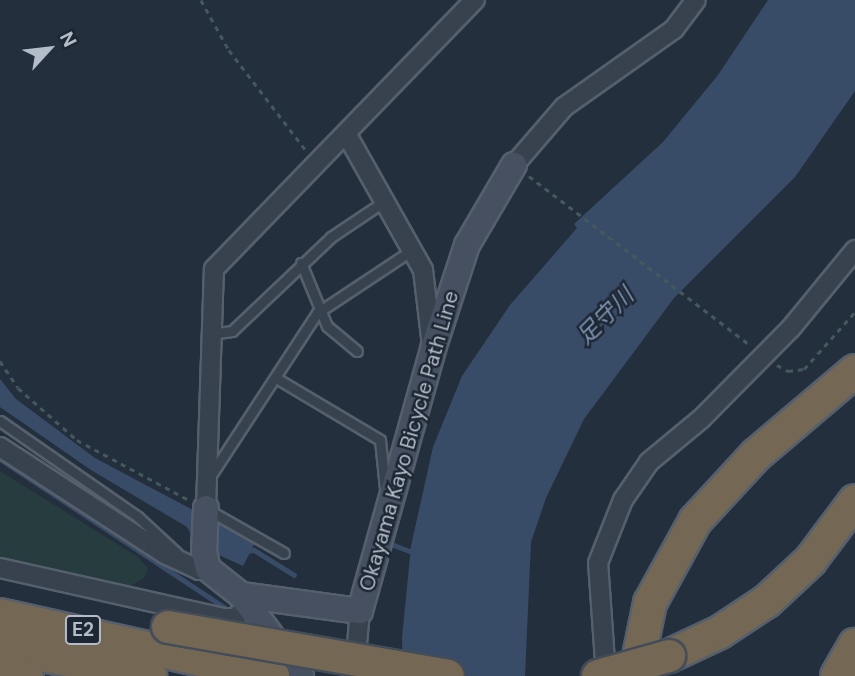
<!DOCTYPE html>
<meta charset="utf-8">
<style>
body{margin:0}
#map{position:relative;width:855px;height:676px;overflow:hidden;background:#242f3e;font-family:"DM Sans","Noto Sans JP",sans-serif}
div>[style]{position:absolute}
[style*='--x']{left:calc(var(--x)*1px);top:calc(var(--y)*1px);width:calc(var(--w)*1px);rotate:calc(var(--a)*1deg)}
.green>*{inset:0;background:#263c3f}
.water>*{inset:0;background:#394c67}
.stream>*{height:5px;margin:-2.5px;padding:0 2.5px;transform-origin:2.5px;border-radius:2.5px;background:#394c67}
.path>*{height:2.5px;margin-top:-1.25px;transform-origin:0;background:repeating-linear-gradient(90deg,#44595c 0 5px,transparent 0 10px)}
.roads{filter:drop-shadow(2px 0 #565f6c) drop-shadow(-2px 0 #565f6c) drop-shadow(0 2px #565f6c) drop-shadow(0 -2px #565f6c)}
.lane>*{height:9px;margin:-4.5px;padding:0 4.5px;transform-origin:4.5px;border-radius:4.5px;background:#38414e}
.street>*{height:18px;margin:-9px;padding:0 9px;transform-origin:9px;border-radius:9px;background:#38414e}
.secondary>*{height:24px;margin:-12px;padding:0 12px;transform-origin:12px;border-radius:12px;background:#465061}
.highway>*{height:32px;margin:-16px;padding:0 16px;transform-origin:16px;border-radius:16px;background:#746855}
.bridges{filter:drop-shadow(2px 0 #434c59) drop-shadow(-2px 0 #434c59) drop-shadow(0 2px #434c59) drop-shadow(0 -2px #434c59)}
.highway-bridge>*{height:32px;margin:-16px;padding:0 16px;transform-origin:16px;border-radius:16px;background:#746855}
span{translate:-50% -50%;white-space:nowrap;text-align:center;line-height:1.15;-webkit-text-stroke:5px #1d2633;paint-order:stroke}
.shield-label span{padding:2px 5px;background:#1d2633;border:2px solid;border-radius:5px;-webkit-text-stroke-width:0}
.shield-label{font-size:19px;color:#b4bcc9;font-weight:700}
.street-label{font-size:21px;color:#b4bcc9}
.water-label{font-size:23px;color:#7c92b1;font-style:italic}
.north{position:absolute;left:14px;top:14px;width:70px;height:70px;-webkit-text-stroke:5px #1d2633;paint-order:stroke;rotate:63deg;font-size:19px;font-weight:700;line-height:28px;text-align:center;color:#b4bcc9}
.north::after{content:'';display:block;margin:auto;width:24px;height:32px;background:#b4bcc9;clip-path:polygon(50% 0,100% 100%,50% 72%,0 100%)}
</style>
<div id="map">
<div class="green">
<i style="clip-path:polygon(0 471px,138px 557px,148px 568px,144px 578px,124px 590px,0 559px)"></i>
</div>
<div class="water">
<i style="clip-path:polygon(768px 0,855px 0,855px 91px,795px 177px,674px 298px,584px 419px,546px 498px,531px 542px,525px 676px,403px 676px,402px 638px,411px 546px,433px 447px,462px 376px,510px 305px,577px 228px,574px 224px,663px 142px,718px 75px)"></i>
<i style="clip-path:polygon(0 379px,16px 399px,95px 458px,255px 543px,243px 566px,197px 545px,187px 527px,91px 470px,0 407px)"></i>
</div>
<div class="stream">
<i style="--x:0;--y:459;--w:268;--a:33.5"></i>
<i style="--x:224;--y:607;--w:9;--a:69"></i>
<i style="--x:391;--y:544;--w:28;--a:21"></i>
<i style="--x:246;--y:551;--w:8;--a:-7"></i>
<i style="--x:254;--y:550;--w:47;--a:32"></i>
</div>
<div class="path">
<i style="--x:201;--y:0;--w:57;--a:60.8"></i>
<i style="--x:229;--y:50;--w:125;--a:52.5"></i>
<i style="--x:529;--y:176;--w:277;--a:37.4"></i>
<i style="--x:0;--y:361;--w:32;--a:56"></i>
<i style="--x:18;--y:388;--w:79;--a:41.4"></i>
<i style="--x:77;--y:440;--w:125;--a:28.2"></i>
<i style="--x:777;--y:365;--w:13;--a:29"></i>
<i style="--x:788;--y:371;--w:16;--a:-7"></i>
<i style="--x:804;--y:369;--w:76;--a:-48.2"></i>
</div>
<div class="roads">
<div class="lane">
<i style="--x:301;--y:263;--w:68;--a:67.6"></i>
<i style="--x:327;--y:326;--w:39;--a:40"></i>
<i style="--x:211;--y:334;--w:21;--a:-8"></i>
<i style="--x:232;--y:331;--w:137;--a:-43.5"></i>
<i style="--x:331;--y:237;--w:63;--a:-33.9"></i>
<i style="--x:276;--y:378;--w:121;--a:30.8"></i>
<i style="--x:380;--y:440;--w:48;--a:84.1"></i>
<i style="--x:0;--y:421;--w:168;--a:34.8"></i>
<i style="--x:138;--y:517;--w:53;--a:42.7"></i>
<i style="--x:209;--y:478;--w:197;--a:-56.8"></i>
<i style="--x:317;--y:313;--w:114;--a:-33.6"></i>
<i style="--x:210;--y:511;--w:85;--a:29.6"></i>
</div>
<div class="street">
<i style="--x:347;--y:135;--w:155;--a:60.6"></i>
<i style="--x:423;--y:270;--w:76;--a:83.2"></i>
<i style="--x:514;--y:165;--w:77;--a:-49.2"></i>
<i style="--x:564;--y:107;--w:135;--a:-35.3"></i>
<i style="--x:674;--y:29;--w:36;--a:-53"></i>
<i style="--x:0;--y:447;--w:197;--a:33"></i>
<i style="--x:165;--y:554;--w:38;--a:25"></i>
<i style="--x:199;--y:570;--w:9;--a:-6"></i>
<i style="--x:206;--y:508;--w:239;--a:-88.1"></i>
<i style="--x:214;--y:269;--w:375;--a:-45.9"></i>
<i style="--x:0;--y:568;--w:229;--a:12.6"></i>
<i style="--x:223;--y:618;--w:11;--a:0"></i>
<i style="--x:234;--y:618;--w:19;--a:-36"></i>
<i style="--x:354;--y:676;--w:65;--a:-84.7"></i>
<i style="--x:606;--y:676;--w:113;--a:-94"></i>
<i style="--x:598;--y:563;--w:68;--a:-68.4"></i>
<i style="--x:623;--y:500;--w:46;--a:-55.6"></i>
<i style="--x:649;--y:462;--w:67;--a:-39.6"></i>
<i style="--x:701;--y:419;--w:128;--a:-45.3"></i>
<i style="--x:791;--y:328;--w:101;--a:-50.6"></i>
</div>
<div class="secondary">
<i style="--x:206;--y:508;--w:44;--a:92.6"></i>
<i style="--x:204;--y:552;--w:17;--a:77"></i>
<i style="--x:208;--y:569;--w:42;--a:38.2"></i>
<i style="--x:241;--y:595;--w:101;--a:53.5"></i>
<i style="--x:241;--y:595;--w:120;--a:7.7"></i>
<i style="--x:360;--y:611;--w:272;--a:-74.4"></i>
<i style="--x:433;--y:349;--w:109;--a:-71.9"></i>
<i style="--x:467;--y:245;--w:93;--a:-59.6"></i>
</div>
<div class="highway">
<i style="--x:0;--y:615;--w:280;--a:12.6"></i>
<i style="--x:0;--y:647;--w:153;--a:10.9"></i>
<i style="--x:669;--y:656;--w:56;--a:-25.2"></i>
<i style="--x:720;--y:632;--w:56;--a:-33.4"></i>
<i style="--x:767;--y:601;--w:59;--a:-42.9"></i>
<i style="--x:810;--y:561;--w:75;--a:-53.1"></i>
<i style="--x:0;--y:668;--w:28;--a:17"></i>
<i style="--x:635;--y:676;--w:75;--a:-78.4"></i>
<i style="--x:650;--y:603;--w:94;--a:-61.2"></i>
<i style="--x:695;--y:521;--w:90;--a:-47.3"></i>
<i style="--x:756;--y:455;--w:130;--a:-40.3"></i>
<i style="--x:837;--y:676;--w:36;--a:-60"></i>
</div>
</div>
<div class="bridges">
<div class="highway-bridge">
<i style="--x:168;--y:627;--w:284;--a:9.9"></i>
<i style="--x:598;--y:676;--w:74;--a:-15.7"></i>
</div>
</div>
<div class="shield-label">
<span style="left:83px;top:630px">E2</span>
</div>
<div class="street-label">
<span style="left:409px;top:441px;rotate:-74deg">Okayama Kayo Bicycle Path Line</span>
</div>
<div class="water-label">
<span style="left:605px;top:316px;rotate:-45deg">足守川</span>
</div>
<div class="north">N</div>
</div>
